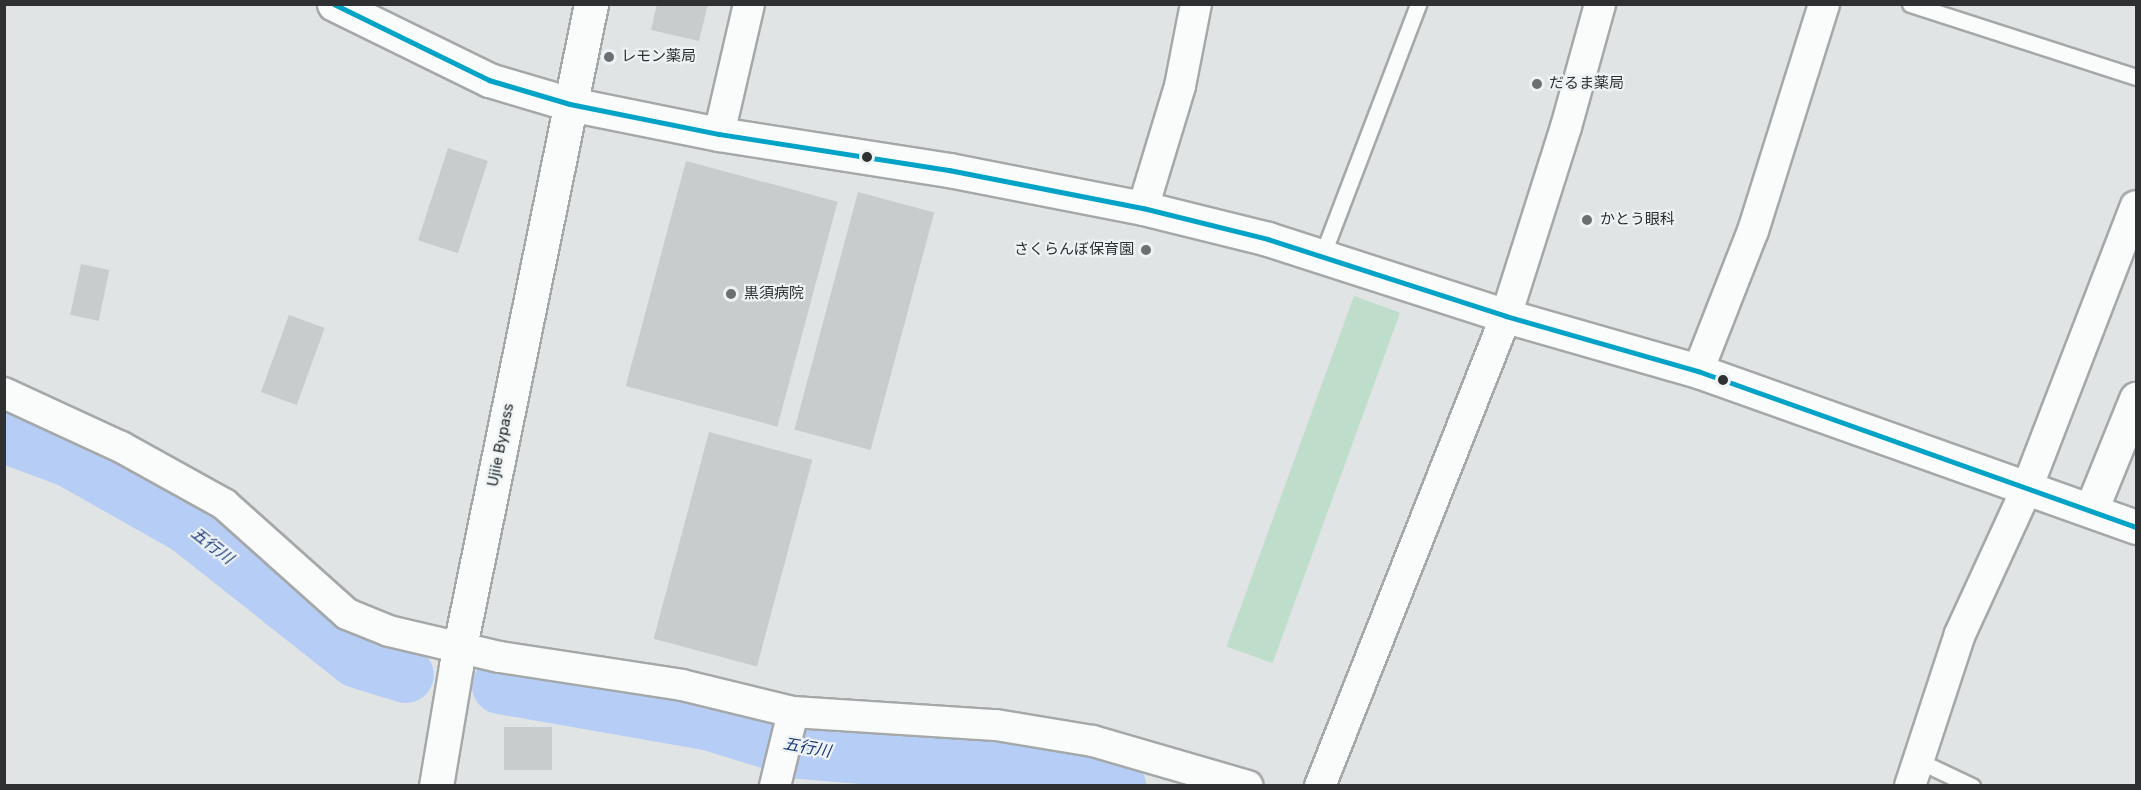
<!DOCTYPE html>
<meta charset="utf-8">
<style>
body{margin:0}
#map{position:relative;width:2141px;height:790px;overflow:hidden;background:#e0e4e5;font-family:Rubik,"Noto Sans JP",sans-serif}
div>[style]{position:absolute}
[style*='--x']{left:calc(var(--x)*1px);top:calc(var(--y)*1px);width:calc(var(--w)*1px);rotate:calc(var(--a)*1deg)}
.green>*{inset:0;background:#beddca;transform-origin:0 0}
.river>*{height:56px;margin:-28px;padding:0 28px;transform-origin:28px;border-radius:28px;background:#b6cdf6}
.building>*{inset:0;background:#c9cccd;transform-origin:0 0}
.roads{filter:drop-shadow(2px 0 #a5a8a8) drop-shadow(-2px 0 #a5a8a8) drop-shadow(0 2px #a5a8a8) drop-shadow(0 -2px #a5a8a8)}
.service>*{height:15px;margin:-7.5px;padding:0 7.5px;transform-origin:7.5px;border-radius:7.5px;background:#fafbfb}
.minor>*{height:30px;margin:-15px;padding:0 15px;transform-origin:15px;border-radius:15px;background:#fafbfb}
.secondary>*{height:33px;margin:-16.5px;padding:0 16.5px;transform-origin:16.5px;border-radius:16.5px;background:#fafbfb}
.trunk>*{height:33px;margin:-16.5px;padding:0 16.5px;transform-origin:16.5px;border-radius:16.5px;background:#fafbfb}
.bus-1>*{height:4.5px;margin:-2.25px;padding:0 2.25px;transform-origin:2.25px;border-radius:2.25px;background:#02a3c6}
.dots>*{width:16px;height:16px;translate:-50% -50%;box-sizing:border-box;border:3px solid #edf2f4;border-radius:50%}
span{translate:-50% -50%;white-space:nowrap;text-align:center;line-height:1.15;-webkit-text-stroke:4.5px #edf2f4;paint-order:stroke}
.poi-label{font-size:15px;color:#2e3031}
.left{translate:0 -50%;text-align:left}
.right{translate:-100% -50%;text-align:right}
.street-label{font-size:15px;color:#2e3031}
.water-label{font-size:16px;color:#163578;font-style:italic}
.frame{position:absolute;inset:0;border:6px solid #2e3031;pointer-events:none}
</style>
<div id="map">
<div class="green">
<i style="left:1354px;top:296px;width:49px;height:373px;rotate:20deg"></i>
</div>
<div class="river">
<i style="--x:4;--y:435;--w:69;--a:20.3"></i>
<i style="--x:69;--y:459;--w:138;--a:29.5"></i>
<i style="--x:189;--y:527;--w:214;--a:38.4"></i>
<i style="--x:357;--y:660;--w:51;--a:17"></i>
<i style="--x:500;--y:686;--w:210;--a:9.9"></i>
<i style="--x:707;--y:722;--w:99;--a:17"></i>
<i style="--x:802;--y:751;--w:278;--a:4.7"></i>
<i style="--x:1079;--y:774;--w:41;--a:17.1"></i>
</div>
<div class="building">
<i style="clip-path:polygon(657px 4px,708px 4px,699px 41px,651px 30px)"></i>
<i style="left:448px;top:148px;width:42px;height:97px;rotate:18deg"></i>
<i style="left:686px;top:161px;width:157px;height:233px;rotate:15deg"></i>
<i style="left:858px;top:192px;width:79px;height:246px;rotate:15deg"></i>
<i style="left:81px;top:264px;width:29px;height:52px;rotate:12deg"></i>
<i style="left:289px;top:315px;width:38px;height:82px;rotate:20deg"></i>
<i style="left:709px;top:432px;width:107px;height:214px;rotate:15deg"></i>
<i style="left:504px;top:727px;width:48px;height:43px"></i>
</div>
<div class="roads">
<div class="service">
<i style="--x:1910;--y:4;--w:237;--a:17.9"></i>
<i style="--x:1322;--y:256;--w:270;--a:-69.1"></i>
<i style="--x:1919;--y:761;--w:59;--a:25.3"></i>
</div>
<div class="minor">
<i style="--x:719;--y:134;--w:133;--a:-77"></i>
<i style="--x:1143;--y:208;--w:127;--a:-73.1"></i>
<i style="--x:1180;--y:86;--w:84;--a:-79"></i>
<i style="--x:1698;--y:371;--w:150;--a:-68.6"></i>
<i style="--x:1753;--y:231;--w:238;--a:-72.6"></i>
<i style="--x:4;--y:393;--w:129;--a:24.8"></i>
<i style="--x:121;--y:447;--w:118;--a:29"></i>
<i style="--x:224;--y:504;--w:165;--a:41.8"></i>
<i style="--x:347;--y:614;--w:45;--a:22"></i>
<i style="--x:389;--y:631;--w:114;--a:13.2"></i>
<i style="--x:500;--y:657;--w:184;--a:8.7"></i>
<i style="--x:682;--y:685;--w:114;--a:13.7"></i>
<i style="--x:793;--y:712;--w:203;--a:3.7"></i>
<i style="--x:996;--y:725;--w:98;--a:9.4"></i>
<i style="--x:1093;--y:741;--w:161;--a:16.2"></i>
<i style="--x:775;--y:786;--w:76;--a:-76.3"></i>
<i style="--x:1320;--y:786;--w:505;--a:-68.41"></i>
<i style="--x:1506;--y:316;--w:198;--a:-72.4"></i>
<i style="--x:1566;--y:127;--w:128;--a:-74.5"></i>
<i style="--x:1910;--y:786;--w:160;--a:-71.8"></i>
<i style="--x:1960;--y:634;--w:161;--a:-65.3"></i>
<i style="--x:2027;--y:488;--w:302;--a:-68.9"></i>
</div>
<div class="secondary">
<i style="--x:334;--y:4;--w:173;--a:26.1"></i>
<i style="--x:489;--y:80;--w:84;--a:16.5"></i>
<i style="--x:570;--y:104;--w:152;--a:11.4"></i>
<i style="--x:719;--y:134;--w:233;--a:8.9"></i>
<i style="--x:949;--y:170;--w:198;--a:11.1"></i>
<i style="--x:1143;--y:208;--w:129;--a:13.9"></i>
<i style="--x:1268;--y:239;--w:250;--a:17.9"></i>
<i style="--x:1506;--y:316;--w:200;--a:16"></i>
<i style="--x:1698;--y:371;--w:465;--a:19.6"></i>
<i style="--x:2091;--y:510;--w:120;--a:-67.9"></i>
</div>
<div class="trunk">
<i style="--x:436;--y:786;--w:122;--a:-80.5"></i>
<i style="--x:456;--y:666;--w:676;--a:-78.47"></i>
</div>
</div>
<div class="bus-1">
<i style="--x:334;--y:4;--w:173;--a:26.1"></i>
<i style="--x:489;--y:80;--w:84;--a:16.5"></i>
<i style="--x:570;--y:104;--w:152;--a:11.4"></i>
<i style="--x:719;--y:134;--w:233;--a:8.9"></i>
<i style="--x:949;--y:170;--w:198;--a:11.1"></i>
<i style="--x:1143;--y:208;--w:129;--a:13.9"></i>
<i style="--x:1268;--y:239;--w:250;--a:17.9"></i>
<i style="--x:1506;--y:316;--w:200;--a:16"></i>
<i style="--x:1698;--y:371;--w:465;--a:19.6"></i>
</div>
<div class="dots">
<i style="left:609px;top:57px;background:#6c6f70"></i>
<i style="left:1537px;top:84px;background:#6c6f70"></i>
<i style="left:867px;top:157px;background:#2e3031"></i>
<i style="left:1587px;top:220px;background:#6c6f70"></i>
<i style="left:1146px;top:250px;background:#6c6f70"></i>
<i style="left:731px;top:294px;background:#6c6f70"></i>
<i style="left:1723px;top:380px;background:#2e3031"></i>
</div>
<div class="poi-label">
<span class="left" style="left:621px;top:57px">レモン薬局</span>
<span class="left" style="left:1549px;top:84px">だるま薬局</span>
<span class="left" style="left:1600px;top:220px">かとう眼科</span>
<span class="right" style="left:1134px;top:250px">さくらんぼ保育園</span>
<span class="left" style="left:744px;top:294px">黒須病院</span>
</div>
<div class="street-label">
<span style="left:501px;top:445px;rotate:-79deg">Ujiie Bypass</span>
</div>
<div class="water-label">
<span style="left:212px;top:546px;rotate:38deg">五行川</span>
<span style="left:807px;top:748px;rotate:10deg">五行川</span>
</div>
<div class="frame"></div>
</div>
